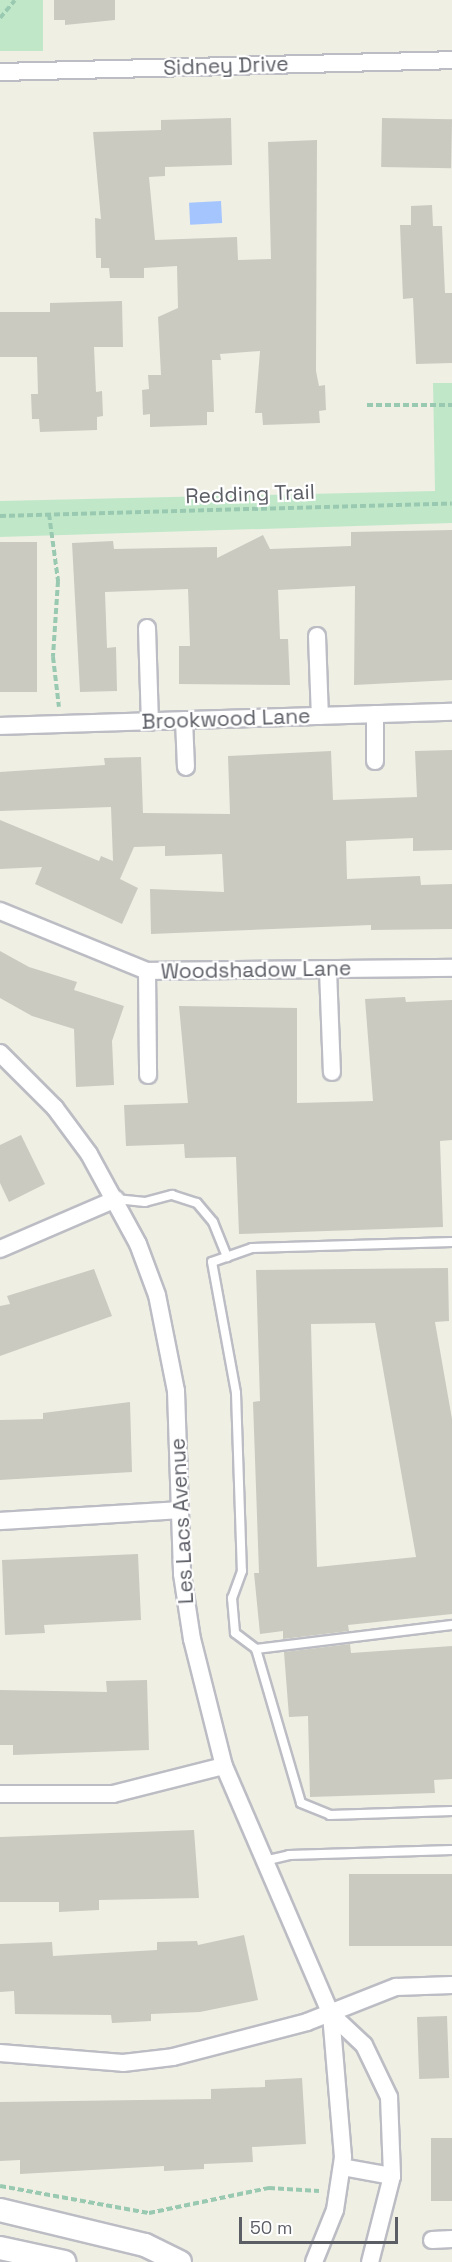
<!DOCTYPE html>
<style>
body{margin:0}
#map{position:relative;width:452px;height:2262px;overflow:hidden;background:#efefe4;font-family:"Space Grotesk",sans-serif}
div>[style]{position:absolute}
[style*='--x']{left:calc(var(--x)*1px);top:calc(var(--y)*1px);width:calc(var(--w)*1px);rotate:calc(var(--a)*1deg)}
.green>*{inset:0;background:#c0e8c8;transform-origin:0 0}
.water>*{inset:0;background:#a5c5ff;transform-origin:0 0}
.building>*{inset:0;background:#cacac1;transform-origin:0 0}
.path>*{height:4px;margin-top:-2px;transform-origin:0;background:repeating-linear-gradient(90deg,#99c9b1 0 6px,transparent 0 9px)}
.roads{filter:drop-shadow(2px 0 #bcbdc4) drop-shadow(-2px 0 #bcbdc4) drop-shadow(0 2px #bcbdc4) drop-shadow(0 -2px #bcbdc4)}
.lane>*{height:8px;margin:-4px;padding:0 4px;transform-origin:4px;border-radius:4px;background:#fff}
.street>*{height:16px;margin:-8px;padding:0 8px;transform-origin:8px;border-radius:8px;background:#fff}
.secondary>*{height:22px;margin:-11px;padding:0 11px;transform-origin:11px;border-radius:11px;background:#fff}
span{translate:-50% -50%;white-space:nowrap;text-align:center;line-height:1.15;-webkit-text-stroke:4.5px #fff;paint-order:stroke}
.street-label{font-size:21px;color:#5c5e66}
.scale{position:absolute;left:239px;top:2217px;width:159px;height:27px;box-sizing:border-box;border:3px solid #5c5e66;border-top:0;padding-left:8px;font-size:18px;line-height:21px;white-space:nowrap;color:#5c5e66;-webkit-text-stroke:4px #fff;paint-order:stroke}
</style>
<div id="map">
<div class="green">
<i style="left:0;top:0;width:43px;height:51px"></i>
<i style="clip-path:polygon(433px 383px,452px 383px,452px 523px,0 537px,0 501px,435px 491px)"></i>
</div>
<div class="water">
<i style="left:221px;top:201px;width:22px;height:32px;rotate:87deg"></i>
</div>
<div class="building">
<i style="clip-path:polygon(54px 0,115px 0,115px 20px,65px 25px,65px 20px,54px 20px)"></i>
<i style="clip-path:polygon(231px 118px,232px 165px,165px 167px,165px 176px,149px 177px,155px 240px,237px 237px,238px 260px,271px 259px,268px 142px,317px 140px,316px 371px,319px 386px,325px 385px,326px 410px,319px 411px,320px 423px,263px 425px,262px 413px,255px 413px,260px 351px,220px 354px,221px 360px,212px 360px,214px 412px,207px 412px,207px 425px,150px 427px,150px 414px,143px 415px,142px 390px,149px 389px,148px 375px,161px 375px,158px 317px,178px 308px,177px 266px,144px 268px,144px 278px,110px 278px,109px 268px,101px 268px,101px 258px,96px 258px,95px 218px,101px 219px,93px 132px,161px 130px,161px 120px)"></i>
<i style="left:382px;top:118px;width:70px;height:49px;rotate:1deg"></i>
<i style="clip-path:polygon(432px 205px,433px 226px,442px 226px,445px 293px,452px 293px,452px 363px,416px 364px,413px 298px,403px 299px,400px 225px,411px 225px,411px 206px)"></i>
<i style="clip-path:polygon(122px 301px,123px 347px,94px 347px,96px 392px,102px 391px,103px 416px,97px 417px,97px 430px,40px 432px,39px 419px,32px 419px,31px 394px,38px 394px,37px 357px,0 357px,0 312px,50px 312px,50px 303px)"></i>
<i style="clip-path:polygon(452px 530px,452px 680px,354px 685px,355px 586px,278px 590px,280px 639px,288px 639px,290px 685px,179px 684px,179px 646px,190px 646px,188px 589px,105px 592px,107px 648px,116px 647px,117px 691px,80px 692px,72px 543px,113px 541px,114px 549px,217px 547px,217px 558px,263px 535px,270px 549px,351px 546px,351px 532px)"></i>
<i style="left:37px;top:542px;width:150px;height:37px;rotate:90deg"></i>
<i style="clip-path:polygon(452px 750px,452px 850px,413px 851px,413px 838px,346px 841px,347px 879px,420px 876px,421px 885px,452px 884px,452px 929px,371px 930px,371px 925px,151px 934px,150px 889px,224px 892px,222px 854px,165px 856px,165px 846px,134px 847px,120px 879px,138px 888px,122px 924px,35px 884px,42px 867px,0 869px,0 820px,99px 861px,101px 856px,113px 861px,111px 807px,0 811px,0 772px,105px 765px,104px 758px,141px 757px,143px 813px,230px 814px,228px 756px,331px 751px,333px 800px,417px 797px,415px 751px)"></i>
<i style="clip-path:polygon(0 951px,29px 967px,77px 982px,74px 990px,124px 1006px,112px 1041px,114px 1085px,76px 1087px,74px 1029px,32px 1016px,0 998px)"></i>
<i style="clip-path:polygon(405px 997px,406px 1002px,452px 1000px,452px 1140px,440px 1141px,443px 1227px,239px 1234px,236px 1157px,185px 1158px,184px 1144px,126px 1146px,124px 1105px,188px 1103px,179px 1006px,297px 1008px,297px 1103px,373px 1101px,365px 999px)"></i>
<i style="clip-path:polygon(21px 1135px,45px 1184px,9px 1202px,0 1183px,0 1145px)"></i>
<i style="clip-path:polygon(evenodd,448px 1268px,449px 1321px,435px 1322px,452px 1419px,452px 1614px,348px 1625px,349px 1631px,283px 1639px,283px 1631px,260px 1634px,254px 1573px,259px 1573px,253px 1402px,260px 1401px,256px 1270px,448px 1268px,375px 1323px,416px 1557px,317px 1567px,311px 1324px,375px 1323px)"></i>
<i style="clip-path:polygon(94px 1269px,112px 1316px,0 1356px,0 1306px,10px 1304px,7px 1296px)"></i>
<i style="clip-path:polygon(130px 1402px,132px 1472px,0 1480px,0 1420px,43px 1419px,43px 1413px)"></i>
<i style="clip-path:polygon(138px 1554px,141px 1620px,44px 1625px,45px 1633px,5px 1635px,2px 1560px)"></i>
<i style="clip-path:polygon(350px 1644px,351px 1653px,452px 1646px,452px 1779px,434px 1780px,435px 1793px,310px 1797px,308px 1716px,289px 1717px,284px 1652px)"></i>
<i style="clip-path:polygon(147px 1680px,149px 1750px,13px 1755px,13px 1745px,0 1745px,0 1690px,107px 1692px,106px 1681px)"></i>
<i style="clip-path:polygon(194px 1830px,199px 1898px,99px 1900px,99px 1910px,59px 1912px,59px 1902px,0 1902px,0 1837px)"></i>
<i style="left:452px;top:1874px;width:72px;height:103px;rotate:90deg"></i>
<i style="clip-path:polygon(244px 1935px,258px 2000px,200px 2012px,151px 2014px,151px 2021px,112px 2023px,111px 2015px,15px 2014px,14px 1991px,0 1992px,0 1944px,52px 1942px,53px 1956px,157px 1950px,157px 1942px,197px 1941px,198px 1945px)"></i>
<i style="left:447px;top:2016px;width:62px;height:30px;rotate:88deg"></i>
<i style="clip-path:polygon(302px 2078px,306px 2144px,252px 2147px,253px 2162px,204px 2164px,204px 2169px,164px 2171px,164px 2166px,20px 2174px,20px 2160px,0 2161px,0 2102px,211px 2099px,211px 2089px,265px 2087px,265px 2080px)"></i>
<i style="left:452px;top:2138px;width:63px;height:21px;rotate:90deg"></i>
</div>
<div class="path">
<i style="--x:0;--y:18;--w:23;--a:-50"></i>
<i style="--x:367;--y:405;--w:85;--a:0"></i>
<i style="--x:49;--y:514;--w:68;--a:82.3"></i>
<i style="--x:58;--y:581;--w:76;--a:93.8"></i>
<i style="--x:53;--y:657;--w:50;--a:83.2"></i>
<i style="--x:0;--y:516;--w:452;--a:-1.6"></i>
<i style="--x:0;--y:2186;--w:151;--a:10.3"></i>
<i style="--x:149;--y:2213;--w:123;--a:-11.8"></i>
<i style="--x:269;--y:2188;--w:50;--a:3.4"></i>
</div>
<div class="roads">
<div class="lane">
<i style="--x:116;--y:1199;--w:29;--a:6"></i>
<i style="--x:145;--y:1202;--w:28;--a:-15"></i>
<i style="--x:172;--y:1195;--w:26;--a:18"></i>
<i style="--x:197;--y:1203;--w:25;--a:50"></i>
<i style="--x:213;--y:1222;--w:38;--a:68"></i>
<i style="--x:452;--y:1242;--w:200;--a:178.3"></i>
<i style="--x:252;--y:1248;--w:42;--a:160.7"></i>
<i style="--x:212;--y:1262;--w:133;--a:79.6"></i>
<i style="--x:236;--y:1393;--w:178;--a:88.1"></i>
<i style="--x:242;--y:1571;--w:29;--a:110"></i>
<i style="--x:232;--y:1598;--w:35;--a:85"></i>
<i style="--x:235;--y:1633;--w:26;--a:37"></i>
<i style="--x:256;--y:1649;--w:160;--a:73.7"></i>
<i style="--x:301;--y:1803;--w:31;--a:22"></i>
<i style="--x:330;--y:1815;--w:122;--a:-1.9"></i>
<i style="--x:256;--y:1649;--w:197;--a:-7"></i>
<i style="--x:264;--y:1861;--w:26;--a:-13"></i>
<i style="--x:289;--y:1855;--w:163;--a:-1.8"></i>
</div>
<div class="street">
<i style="--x:0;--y:72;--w:452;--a:-1.5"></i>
<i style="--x:147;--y:628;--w:94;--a:88.2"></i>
<i style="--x:317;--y:636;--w:80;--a:87.9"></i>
<i style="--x:375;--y:714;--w:47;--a:90"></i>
<i style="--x:184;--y:720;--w:47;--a:87.6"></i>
<i style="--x:0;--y:726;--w:452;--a:-1.8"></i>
<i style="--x:0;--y:911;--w:159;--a:22.2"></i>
<i style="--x:147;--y:971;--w:305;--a:-0.6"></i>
<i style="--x:328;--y:970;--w:102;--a:87.8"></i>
<i style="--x:147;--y:971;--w:104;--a:89.4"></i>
<i style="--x:0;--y:1053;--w:78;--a:45"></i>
<i style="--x:55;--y:1108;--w:57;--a:53.5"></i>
<i style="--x:89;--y:1154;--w:102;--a:61.4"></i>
<i style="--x:138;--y:1244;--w:54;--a:69.6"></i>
<i style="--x:157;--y:1295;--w:98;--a:78.8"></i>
<i style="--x:176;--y:1391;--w:183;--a:88.1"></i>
<i style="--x:182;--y:1574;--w:66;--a:81.3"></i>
<i style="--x:192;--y:1639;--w:131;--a:75.9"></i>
<i style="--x:224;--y:1766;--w:270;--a:66.7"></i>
<i style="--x:331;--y:2014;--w:45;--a:43.2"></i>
<i style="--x:364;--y:2045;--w:58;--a:64.3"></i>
<i style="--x:389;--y:2097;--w:79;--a:87.8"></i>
<i style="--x:392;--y:2176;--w:89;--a:104.3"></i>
<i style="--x:0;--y:1249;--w:126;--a:-23.3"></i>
<i style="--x:0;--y:1521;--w:178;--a:-3.5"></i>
<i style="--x:0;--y:1794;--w:113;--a:0"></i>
<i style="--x:113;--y:1794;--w:114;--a:-14.2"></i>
<i style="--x:0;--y:2053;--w:123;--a:4.6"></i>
<i style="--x:123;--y:2063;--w:50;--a:-6.8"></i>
<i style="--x:173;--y:2057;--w:138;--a:-14.6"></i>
<i style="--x:307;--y:2022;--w:96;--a:-21.5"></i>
<i style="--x:396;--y:1987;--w:56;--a:-2"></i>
<i style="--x:342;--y:2167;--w:51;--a:10.2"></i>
<i style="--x:432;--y:2240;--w:20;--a:-3"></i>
<i style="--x:314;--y:2262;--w:56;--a:-68"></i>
<i style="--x:335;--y:2210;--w:54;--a:-81.4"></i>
<i style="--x:343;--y:2157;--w:144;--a:-94.8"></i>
</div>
<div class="secondary">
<i style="--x:0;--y:2210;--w:149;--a:13.6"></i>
<i style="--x:145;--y:2245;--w:39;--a:26"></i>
<i style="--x:0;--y:2248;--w:66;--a:12.2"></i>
</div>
</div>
<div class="street-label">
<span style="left:226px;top:66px;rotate:-2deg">Sidney Drive</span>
<span style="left:250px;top:494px;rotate:-2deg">Redding Trail</span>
<span style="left:226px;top:719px;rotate:-2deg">Brookwood Lane</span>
<span style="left:256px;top:970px;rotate:-1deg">Woodshadow Lane</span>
<span style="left:182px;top:1521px;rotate:-93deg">Les Lacs Avenue</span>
</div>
<div class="scale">50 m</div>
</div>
